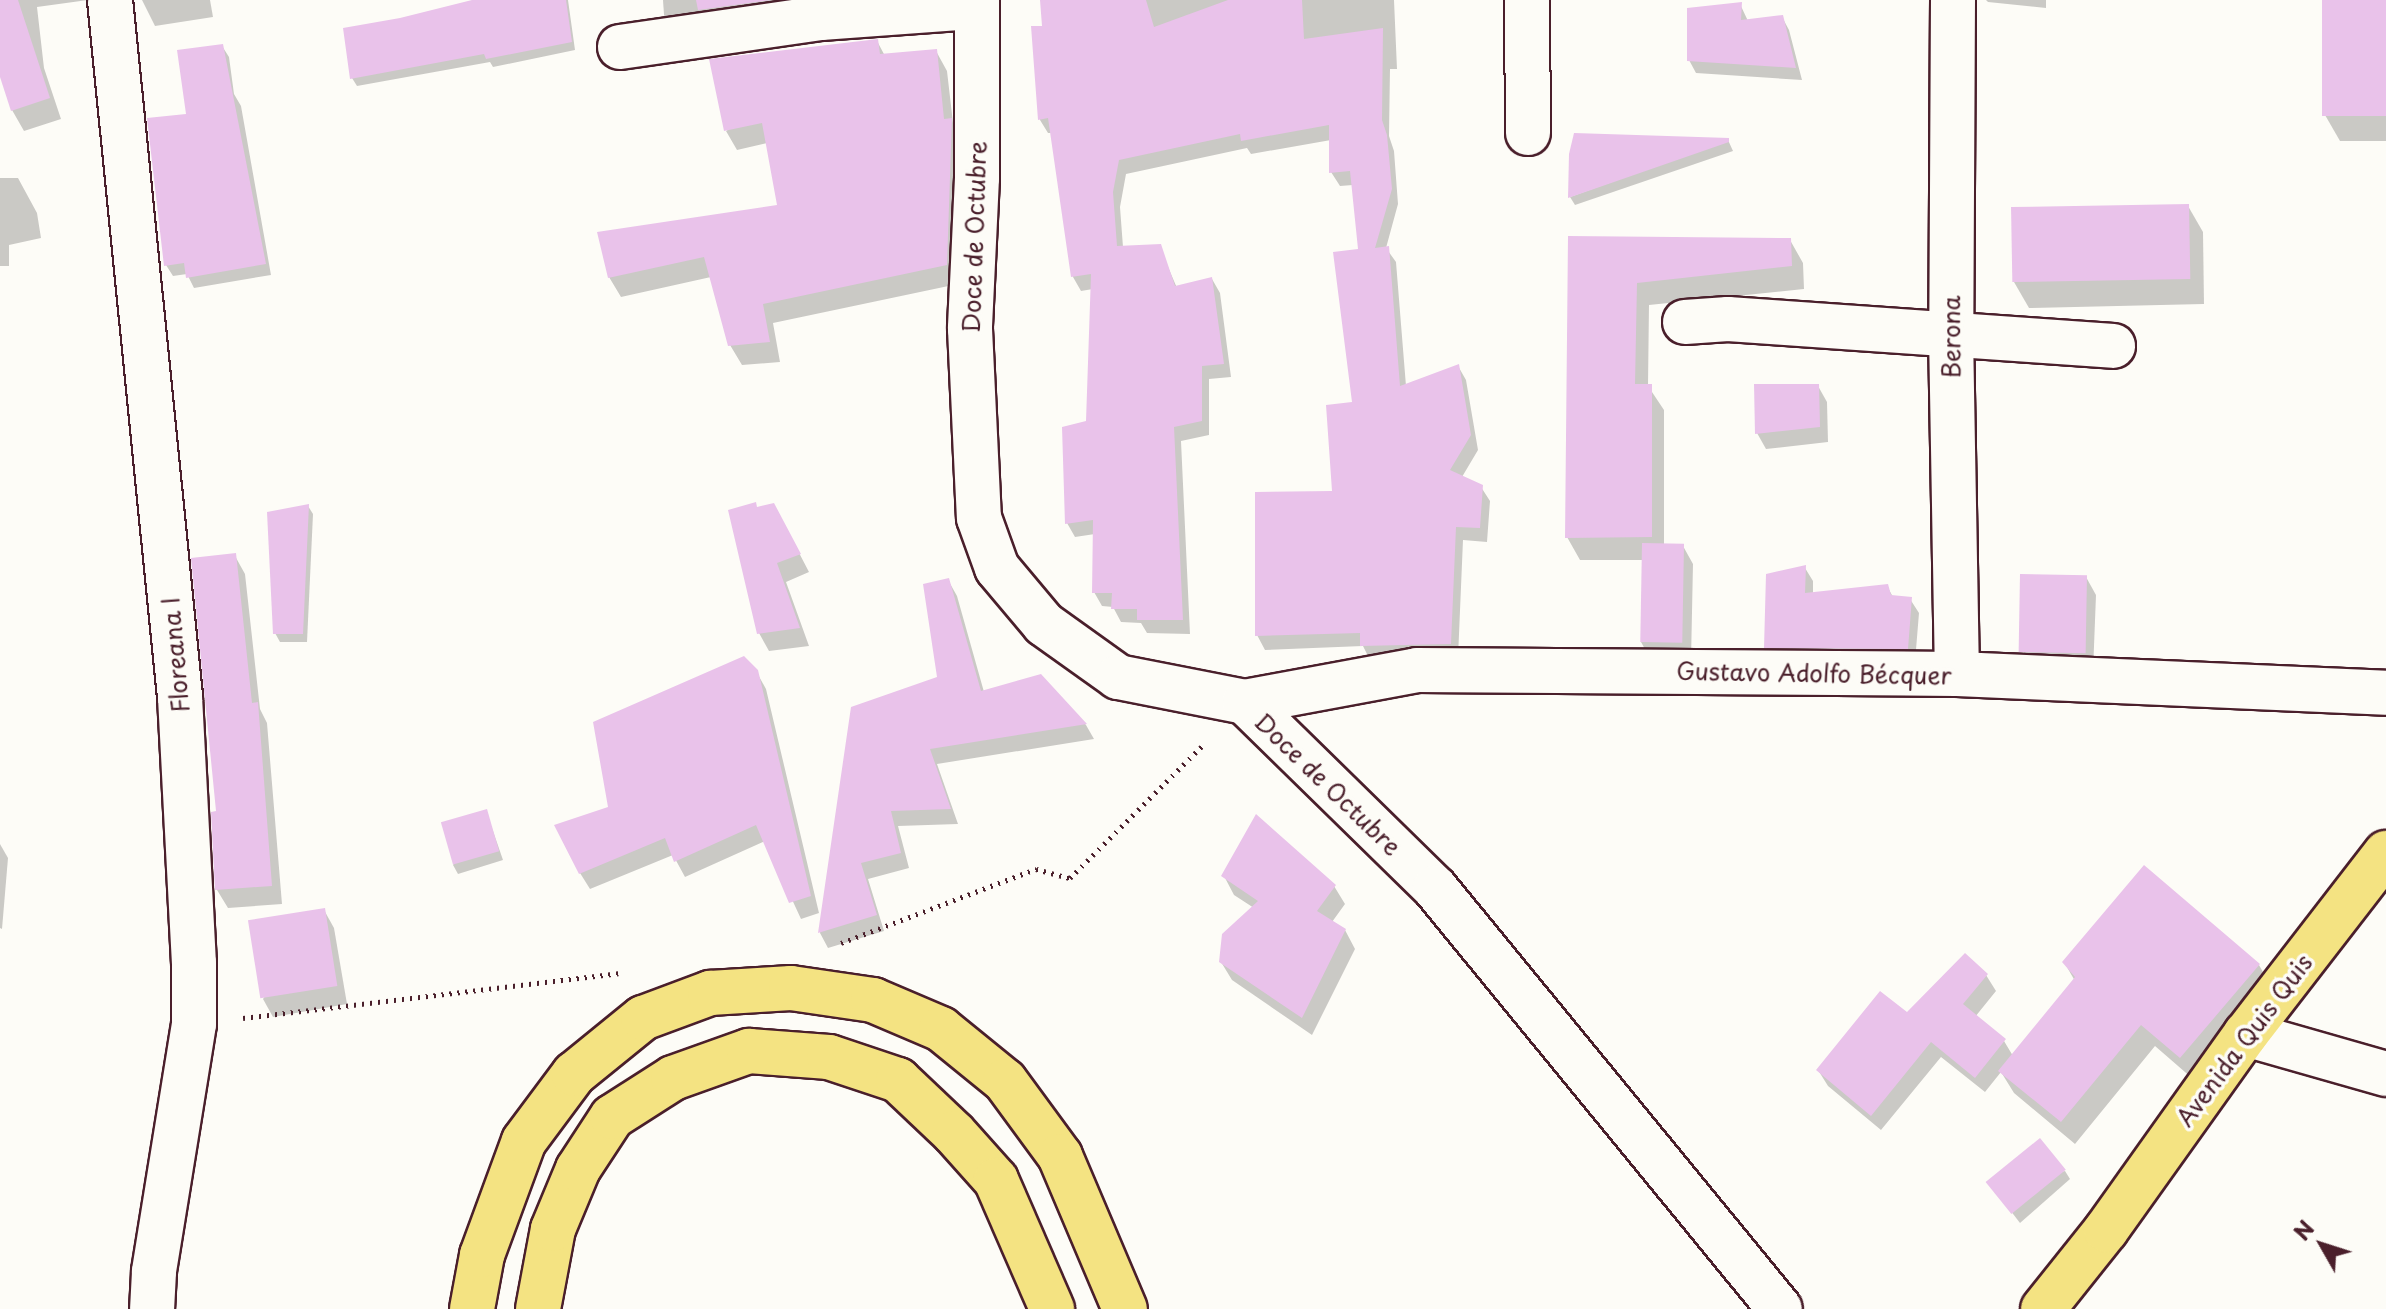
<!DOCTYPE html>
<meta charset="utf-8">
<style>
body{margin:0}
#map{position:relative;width:2386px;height:1309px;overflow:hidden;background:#fdfcf7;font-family:"Playpen Sans",sans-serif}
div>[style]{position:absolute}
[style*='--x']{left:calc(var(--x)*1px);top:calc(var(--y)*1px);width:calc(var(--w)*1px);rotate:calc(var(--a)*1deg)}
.shadow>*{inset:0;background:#0003}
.building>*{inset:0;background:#e9c2ea;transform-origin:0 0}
.path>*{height:5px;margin-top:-2.5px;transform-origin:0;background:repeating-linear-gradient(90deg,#4a1f2b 0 2px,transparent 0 8px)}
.roads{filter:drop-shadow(2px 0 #4a1f2b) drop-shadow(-2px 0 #4a1f2b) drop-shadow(0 2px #4a1f2b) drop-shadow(0 -2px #4a1f2b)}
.street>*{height:44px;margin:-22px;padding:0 22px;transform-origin:22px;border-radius:22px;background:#fdfcf7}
.primary>*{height:44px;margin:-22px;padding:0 22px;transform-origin:22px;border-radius:22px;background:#f4e382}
span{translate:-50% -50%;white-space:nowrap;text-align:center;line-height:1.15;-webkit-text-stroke:7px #fdfcf7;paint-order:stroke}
.street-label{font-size:24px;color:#4a1f2b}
.north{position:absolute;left:2282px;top:1205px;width:80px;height:80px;-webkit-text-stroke:6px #fdfcf7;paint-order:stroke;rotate:309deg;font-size:22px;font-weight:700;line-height:32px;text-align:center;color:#4a1f2b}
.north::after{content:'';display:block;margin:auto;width:28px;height:36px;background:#4a1f2b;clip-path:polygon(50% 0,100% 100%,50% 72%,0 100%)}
</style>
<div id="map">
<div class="shadow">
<i style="clip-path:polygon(0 0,88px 0,37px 7px,44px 68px,61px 119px,24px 131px,12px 110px,0 73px)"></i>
<i style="clip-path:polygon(142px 0,210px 0,213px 17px,155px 26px)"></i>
<i style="clip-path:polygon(513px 0,568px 0,575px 50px,493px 67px,490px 62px,357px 86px,352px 78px)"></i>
<i style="clip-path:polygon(663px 0,878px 0,671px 27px,664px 15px)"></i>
<i style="clip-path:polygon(1042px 0,1394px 0,1397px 69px,1390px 69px,1389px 136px,1394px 151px,1398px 204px,1386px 248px,1396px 262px,1406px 386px,1458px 366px,1466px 380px,1478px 450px,1462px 477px,1481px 487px,1490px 501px,1487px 542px,1463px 540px,1458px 658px,1370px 660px,1363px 646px,1265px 650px,1257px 635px,1335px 493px,1355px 404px,1360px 251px,1353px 185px,1340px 186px,1331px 172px,1331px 140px,1251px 154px,1247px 148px,1126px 174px,1120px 207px,1123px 247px,1159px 246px,1177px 288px,1212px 279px,1220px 293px,1231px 377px,1209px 379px,1209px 435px,1181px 441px,1190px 634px,1147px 633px,1141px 623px,1121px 622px,1113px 607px,1102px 606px,1094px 592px,1095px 534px,1075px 537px,1067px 523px,1088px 423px,1093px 289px,1081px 291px,1073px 277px,1052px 133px,1048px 133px,1040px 120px,1033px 28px,1044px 28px)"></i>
<i style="clip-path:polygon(1986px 0,2046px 0,2046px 8px,1988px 2px)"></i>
<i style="clip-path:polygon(2324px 0,2386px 0,2386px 141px,2340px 141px,2325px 115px)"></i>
<i style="clip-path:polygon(1740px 4px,1748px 21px,1782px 17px,1789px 30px,1802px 80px,1696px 73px,1689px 60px)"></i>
<i style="clip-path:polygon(877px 41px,885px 56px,936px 51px,947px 71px,953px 123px,962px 139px,958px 284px,773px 323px,780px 362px,742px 365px,730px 345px,711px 277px,621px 297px,609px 277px,779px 207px,767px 143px,737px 150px,726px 131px)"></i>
<i style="clip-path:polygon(222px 46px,229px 57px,234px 94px,241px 106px,271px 275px,194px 288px,187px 274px,173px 276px,166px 265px,188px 116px)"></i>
<i style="clip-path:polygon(1728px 140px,1733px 151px,1575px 205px,1570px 197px)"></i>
<i style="clip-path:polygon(0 178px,18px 178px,37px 213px,41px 238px,9px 245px,9px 266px,0 266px)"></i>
<i style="clip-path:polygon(2188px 206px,2203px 232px,2204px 304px,2029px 308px,2014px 282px)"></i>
<i style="clip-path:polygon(1570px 238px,1790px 240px,1803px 263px,1804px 289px,1649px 305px,1648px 386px,1664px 410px,1664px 545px,1683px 546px,1693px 564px,1691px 661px,1651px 660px,1641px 642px,1643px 560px,1580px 560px,1567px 537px)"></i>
<i style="clip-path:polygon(1818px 386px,1827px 402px,1828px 442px,1766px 449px,1757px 433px)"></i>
<i style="clip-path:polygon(308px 506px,313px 514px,307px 642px,280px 642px,275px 633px)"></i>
<i style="clip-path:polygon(757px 509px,784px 524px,809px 572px,786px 582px,809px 646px,769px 651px,759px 633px)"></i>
<i style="clip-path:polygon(235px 556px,245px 574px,260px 709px,267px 723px,282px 904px,228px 908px,217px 890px)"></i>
<i style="clip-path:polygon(1805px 568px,1813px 581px,1813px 595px,1887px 586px,1893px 597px,1910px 599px,1919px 613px,1915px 662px,1774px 661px,1766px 647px)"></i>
<i style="clip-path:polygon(2086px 577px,2096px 595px,2093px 672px,2034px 669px,2023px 651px)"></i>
<i style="clip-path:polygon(948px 580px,957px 596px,984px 692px,1041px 676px,1086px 725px,1094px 739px,937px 764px,958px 824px,898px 826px,909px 868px,868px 879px,884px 931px,828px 948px,820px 933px,853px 708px,939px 678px)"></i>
<i style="clip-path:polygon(756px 671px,766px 689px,819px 913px,801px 919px,765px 841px,685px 877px,673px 855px,590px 889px,580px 873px,610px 808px)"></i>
<i style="clip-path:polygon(486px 811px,503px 860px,458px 874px,453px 865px)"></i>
<i style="clip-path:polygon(0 844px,8px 858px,2px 929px,0 928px)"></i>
<i style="clip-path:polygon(1224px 876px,1334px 886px,1345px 904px,1332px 922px,1345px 930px,1355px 949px,1312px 1035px,1232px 980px,1221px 962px,1254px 908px,1234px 895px)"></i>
<i style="clip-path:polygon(324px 910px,334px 928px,347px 1004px,273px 1017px,263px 999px)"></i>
<i style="clip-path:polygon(2064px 962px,2259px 965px,2272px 988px,2193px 1079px,2155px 1046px,2075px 1144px,2014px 1093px,2001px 1072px,1985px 1092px,1941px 1057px,1881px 1130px,1828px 1086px,1818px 1070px,1907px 1015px,1986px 975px,1996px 991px,1975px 1017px,2004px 1041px,2013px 1056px,2075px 981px)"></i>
<i style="clip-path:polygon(2065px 1171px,2070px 1179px,2020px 1223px,1990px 1184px)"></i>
</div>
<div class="building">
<i style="clip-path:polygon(0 0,18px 0,50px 98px,11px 111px,0 77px)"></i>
<i style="clip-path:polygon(472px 0,566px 0,572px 42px,486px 59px,484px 54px,350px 79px,343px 28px,400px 18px)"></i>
<i style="clip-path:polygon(696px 0,771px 0,698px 10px)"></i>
<i style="clip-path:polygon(1040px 0,1146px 0,1154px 27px,1228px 0,1302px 0,1304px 39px,1383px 28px,1382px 120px,1387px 135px,1392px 189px,1375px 248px,1389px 246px,1400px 386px,1459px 364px,1471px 435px,1450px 470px,1483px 485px,1480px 528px,1456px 527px,1451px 644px,1360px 646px,1360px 633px,1255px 636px,1255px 492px,1332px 491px,1326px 405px,1352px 402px,1333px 252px,1358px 249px,1350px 171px,1329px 173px,1329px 125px,1241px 141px,1240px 134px,1119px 160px,1113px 192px,1117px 246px,1161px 244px,1175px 286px,1212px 277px,1224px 364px,1202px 366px,1202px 421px,1174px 427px,1183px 620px,1137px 620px,1137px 609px,1111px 609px,1112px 593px,1092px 593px,1093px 520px,1065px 524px,1062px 427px,1086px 421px,1091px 274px,1071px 277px,1048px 118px,1038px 120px,1031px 26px,1042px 26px)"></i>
<i style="left:2322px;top:0;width:64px;height:116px"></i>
<i style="clip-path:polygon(1742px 2px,1741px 20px,1783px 15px,1796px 68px,1687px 61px,1687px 8px)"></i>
<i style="clip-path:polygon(878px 39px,880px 54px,937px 49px,944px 119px,952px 118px,947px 265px,763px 304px,770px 342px,728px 346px,704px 257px,608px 278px,597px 232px,777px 205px,762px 123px,724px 131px,709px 59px)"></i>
<i style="clip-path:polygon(223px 44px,266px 264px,186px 278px,184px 263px,164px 266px,147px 118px,186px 114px,177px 50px)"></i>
<i style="clip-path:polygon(1574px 133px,1729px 138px,1729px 142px,1568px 198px,1569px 154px)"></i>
<i style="left:2189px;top:204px;width:75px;height:178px;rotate:89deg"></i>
<i style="clip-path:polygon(1568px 236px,1791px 238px,1792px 266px,1637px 283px,1635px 384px,1652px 384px,1652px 537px,1565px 538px)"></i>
<i style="clip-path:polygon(1754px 384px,1819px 384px,1820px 427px,1755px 434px)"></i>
<i style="clip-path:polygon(756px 502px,757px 507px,774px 503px,801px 554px,777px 563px,800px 628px,757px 634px,728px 510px)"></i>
<i style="clip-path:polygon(309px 504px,303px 634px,273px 634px,267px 512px)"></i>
<i style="left:1642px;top:543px;width:42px;height:99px;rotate:1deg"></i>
<i style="clip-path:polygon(236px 553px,252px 703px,258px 702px,272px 886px,215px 890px,211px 812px,216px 811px,191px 558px)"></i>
<i style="clip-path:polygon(1806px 565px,1805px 593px,1888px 584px,1891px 595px,1912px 597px,1908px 649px,1764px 648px,1766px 574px)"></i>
<i style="left:2020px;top:574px;width:67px;height:78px;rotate:1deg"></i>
<i style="clip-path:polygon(949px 578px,981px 691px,1041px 674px,1087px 724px,930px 749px,951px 809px,891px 811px,901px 853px,861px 863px,877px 915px,818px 933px,851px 707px,937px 677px,923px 584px)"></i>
<i style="clip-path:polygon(744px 656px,758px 670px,811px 896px,789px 903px,756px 825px,674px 862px,665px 838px,579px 874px,554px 825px,608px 807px,593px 722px)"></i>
<i style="left:487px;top:809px;width:44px;height:48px;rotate:74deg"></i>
<i style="clip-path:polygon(1256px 814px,1336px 885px,1317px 911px,1346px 929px,1302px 1018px,1219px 962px,1222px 934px,1258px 901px,1221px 876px)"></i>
<i style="clip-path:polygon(2144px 865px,2260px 964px,2180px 1058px,2141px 1025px,2061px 1122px,1998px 1071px,2075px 977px,2062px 962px)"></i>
<i style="left:325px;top:908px;width:79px;height:78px;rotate:81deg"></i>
<i style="clip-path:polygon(1965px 953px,1988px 974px,1963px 1004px,2006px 1039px,1975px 1078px,1931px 1042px,1871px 1116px,1816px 1070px,1880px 991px,1907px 1012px)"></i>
<i style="left:2040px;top:1138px;width:41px;height:70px;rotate:51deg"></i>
</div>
<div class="path">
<i style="--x:841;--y:943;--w:209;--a:-20.8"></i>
<i style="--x:1036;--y:869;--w:35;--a:15"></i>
<i style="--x:1070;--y:878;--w:190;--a:-45"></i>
<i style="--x:243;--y:1018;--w:378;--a:-6.8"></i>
</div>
<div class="roads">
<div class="street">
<i style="--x:110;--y:0;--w:701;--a:84.26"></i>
<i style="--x:180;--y:697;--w:266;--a:87"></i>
<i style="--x:194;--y:963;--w:61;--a:90"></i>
<i style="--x:194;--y:1024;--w:251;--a:99.2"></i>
<i style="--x:154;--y:1272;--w:37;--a:93"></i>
<i style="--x:977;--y:0;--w:178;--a:90"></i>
<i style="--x:977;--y:178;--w:151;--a:92.7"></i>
<i style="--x:970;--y:329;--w:189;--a:87.3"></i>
<i style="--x:979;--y:518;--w:53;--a:70.2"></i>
<i style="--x:997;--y:568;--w:73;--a:50"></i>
<i style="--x:1044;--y:624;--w:91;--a:35.6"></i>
<i style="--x:1118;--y:677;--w:129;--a:11.1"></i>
<i style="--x:1245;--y:702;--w:266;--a:44.4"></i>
<i style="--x:1435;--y:888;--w:544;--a:50.67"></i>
<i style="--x:1527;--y:0;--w:133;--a:89.6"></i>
<i style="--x:1953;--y:0;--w:333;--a:90.3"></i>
<i style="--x:1951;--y:333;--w:341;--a:89"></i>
<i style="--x:620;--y:47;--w:203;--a:-8.2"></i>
<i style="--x:821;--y:18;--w:155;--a:-4.1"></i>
<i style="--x:1685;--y:322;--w:43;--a:-4"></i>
<i style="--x:1728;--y:319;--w:386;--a:4"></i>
<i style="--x:1245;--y:702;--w:175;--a:-10.5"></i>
<i style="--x:1417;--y:670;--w:540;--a:0.42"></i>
<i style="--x:1957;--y:674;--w:429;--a:2.5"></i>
<i style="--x:2246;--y:1034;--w:146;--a:15.9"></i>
</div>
<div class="primary">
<i style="--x:472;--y:1309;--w:55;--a:-79.5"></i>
<i style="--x:482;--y:1255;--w:121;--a:-69.8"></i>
<i style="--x:524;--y:1141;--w:84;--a:-53.3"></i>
<i style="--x:574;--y:1074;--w:89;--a:-39.1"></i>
<i style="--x:643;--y:1018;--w:72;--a:-20.5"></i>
<i style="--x:710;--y:993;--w:81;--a:-3.5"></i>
<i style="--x:791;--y:988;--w:83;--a:8.3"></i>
<i style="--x:873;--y:1000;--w:74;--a:23.1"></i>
<i style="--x:941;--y:1029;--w:82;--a:39.1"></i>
<i style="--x:1005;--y:1081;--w:93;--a:53.7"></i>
<i style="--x:1060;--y:1156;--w:166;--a:67"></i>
<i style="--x:538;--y:1309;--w:81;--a:-79.4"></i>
<i style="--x:553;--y:1229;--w:65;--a:-67.4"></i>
<i style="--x:578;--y:1169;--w:62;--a:-56.8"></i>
<i style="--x:612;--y:1117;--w:72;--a:-32.6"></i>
<i style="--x:673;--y:1078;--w:81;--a:-19.6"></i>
<i style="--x:749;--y:1051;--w:80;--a:4.3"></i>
<i style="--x:829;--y:1057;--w:73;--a:18.4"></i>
<i style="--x:898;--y:1080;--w:77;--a:43.4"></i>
<i style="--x:954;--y:1133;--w:63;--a:48.2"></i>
<i style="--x:996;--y:1180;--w:141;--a:66.5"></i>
<i style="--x:2043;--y:1309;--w:101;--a:-51.4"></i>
<i style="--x:2106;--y:1230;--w:241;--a:-54.5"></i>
<i style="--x:2246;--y:1034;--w:229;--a:-52.3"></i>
</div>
</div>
<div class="street-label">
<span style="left:974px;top:237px;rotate:-88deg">Doce de Octubre</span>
<span style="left:1951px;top:337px;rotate:-90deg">Berona</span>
<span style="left:175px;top:655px;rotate:-95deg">Floreana I</span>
<span style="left:1814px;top:673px;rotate:1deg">Gustavo Adolfo Bécquer</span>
<span style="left:1328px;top:784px;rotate:44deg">Doce de Octubre</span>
<span style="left:2244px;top:1040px;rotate:-53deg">Avenida Quis Quis</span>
</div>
<div class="north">N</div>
</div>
